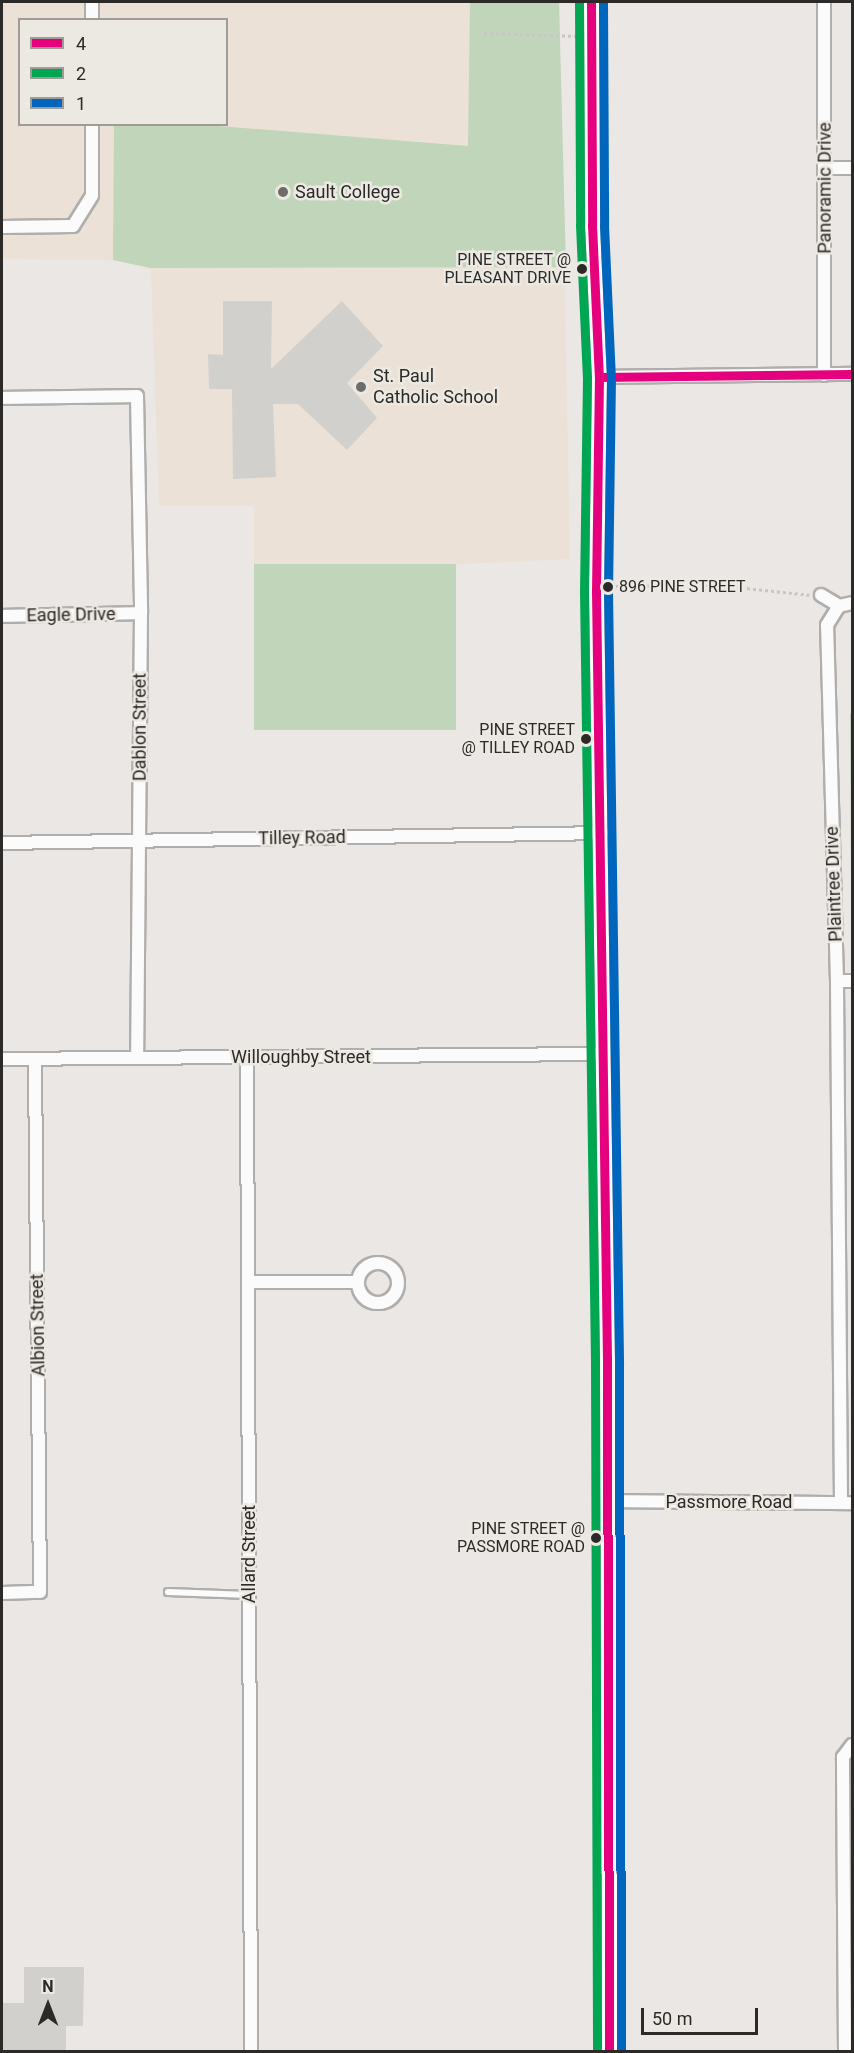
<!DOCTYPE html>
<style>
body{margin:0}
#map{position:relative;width:854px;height:2053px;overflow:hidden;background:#eae7e4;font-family:Roboto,sans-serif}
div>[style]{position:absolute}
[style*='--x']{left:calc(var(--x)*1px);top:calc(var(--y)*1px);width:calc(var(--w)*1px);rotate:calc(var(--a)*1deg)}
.education>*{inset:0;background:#ebe1d6}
.forest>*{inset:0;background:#c0d5ba;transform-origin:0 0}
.building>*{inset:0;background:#d2d0cd}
.path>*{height:3px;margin-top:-1.5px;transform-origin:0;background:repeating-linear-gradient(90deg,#c7c6c5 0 3px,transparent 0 6px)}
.roads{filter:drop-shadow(2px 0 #b0aeac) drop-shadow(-2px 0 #b0aeac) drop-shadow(0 2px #b0aeac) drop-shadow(0 -2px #b0aeac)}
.service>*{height:6px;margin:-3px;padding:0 3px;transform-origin:3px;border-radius:3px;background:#fcfbfb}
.minor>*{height:12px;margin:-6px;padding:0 6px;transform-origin:6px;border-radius:6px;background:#fcfbfb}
.minor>.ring{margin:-6px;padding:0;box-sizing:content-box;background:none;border:12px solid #fcfbfb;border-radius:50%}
.tertiary>*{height:15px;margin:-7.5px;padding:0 7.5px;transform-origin:7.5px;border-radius:7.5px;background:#fcfbfb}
.bus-1>*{height:9px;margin:-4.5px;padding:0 4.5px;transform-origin:4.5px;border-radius:4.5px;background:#e5007d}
.bus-2>*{height:9px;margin:-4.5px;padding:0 4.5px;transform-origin:4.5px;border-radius:4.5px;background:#00a651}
.bus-3>*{height:9px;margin:-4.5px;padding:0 4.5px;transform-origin:4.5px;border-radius:4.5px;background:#0065bd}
.dots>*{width:16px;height:16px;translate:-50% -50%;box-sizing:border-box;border:3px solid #ece8e2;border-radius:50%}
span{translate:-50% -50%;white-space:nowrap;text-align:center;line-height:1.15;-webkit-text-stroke:5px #ece8e2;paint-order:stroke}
.bus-label{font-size:16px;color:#2c2a28}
.right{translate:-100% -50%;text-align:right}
.left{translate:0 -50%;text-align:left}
.street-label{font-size:18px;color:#2c2a28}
.poi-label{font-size:18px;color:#2c2a28}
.frame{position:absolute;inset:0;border:3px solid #2c2a28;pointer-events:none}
.legend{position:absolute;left:18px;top:18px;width:210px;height:108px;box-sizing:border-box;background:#ece8e2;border:2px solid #9f9c98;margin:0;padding:8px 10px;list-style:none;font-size:18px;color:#2c2a28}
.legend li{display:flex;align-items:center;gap:12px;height:30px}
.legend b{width:30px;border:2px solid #9f9c98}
.north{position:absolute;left:18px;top:1975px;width:60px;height:60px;-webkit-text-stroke:4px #ece8e2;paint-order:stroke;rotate:0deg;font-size:16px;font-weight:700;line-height:24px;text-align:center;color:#2c2a28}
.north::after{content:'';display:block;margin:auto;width:21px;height:27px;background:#2c2a28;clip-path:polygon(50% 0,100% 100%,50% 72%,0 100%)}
.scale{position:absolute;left:641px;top:2008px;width:117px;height:27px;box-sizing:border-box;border:3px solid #2c2a28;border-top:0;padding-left:8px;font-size:18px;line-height:21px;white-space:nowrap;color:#2c2a28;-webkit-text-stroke:4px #ece8e2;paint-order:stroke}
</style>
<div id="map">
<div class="education">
<i style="clip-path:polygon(evenodd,2px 2px,559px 2px,570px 559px,254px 573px,254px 506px,159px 506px,151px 269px,113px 260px,2px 259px,2px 2px,20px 20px,226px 20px,226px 124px,20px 124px,20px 20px)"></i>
</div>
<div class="forest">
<i style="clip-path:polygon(470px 2px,559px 2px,566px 267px,151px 268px,113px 260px,114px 125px,206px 125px,468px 146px)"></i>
<i style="left:456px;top:564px;width:166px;height:202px;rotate:90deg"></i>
<i style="clip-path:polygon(850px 713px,852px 713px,852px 877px,851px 877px)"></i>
</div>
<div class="building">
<i style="clip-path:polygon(223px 301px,272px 301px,271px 369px,342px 301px,383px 346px,347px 383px,377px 418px,347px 450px,298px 404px,273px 404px,276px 477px,233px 479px,232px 389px,209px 389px,208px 354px,223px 355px)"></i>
<i style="clip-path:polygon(24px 1967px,84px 1967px,83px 2026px,66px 2026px,66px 2052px,2px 2052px,2px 2003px,24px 2003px)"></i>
</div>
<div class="path">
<i style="--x:484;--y:33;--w:93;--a:1.8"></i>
<i style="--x:610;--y:586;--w:107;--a:-0.5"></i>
<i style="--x:717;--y:585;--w:94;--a:6.1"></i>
</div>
<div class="roads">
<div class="service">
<i style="--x:168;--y:1592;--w:81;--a:2.1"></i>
</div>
<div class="minor">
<i style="--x:92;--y:2;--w:18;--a:90"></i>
<i style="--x:826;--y:168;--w:26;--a:0"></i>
<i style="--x:2;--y:227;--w:71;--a:-0.8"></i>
<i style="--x:73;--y:226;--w:36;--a:-58"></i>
<i style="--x:92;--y:195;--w:71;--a:-90"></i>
<i style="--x:824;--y:375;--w:373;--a:-90"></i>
<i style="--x:599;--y:377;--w:253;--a:-0.7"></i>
<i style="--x:2;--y:398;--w:135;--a:-0.8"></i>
<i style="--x:137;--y:396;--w:217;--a:88.9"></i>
<i style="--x:141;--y:613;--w:445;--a:90.5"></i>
<i style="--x:821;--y:595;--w:21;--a:31"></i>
<i style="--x:2;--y:616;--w:139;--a:-1.2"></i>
<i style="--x:2;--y:843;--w:600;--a:-0.95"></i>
<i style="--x:837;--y:981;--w:15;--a:0"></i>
<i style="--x:247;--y:1057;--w:995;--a:89.77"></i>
<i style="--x:2;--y:1059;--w:599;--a:-0.48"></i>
<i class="ring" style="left:358px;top:1263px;width:28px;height:28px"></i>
<i style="--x:249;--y:1282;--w:109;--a:0"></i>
<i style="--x:605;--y:1501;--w:247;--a:0.5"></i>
<i style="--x:841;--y:1503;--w:522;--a:-90.44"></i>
<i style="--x:837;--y:981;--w:356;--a:-91.6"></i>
<i style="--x:827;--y:625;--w:22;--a:-58"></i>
<i style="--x:839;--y:606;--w:13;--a:-13"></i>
<i style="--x:2;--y:1593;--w:38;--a:-2"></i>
<i style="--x:40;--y:1592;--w:533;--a:-90.54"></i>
<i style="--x:845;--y:2052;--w:295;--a:-90.4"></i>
<i style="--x:843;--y:1757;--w:15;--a:-53"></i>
</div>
<div class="tertiary">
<i style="--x:591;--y:2;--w:223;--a:89.7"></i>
<i style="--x:592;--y:225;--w:152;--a:87.4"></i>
<i style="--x:599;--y:377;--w:214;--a:90.8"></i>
<i style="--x:596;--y:591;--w:773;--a:89.18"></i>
<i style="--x:607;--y:1364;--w:688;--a:89.83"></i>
</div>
</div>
<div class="bus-1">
<i style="--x:591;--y:2;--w:223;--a:89.7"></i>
<i style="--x:592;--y:225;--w:152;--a:87.4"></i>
<i style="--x:599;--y:377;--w:214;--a:90.8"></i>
<i style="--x:596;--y:591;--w:773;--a:89.18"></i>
<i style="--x:607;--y:1364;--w:688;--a:89.83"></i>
<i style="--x:599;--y:377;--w:253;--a:-0.7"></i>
</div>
<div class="bus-2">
<i style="--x:579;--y:2;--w:223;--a:89.7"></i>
<i style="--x:580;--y:225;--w:152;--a:87.4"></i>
<i style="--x:587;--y:377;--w:214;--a:90.8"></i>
<i style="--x:584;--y:591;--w:773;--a:89.18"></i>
<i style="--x:595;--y:1364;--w:688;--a:89.83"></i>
</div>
<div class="bus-3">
<i style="--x:603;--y:2;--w:223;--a:89.7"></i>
<i style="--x:604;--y:225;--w:152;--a:87.4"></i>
<i style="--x:611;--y:377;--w:214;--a:90.8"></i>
<i style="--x:608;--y:591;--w:773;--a:89.18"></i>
<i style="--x:619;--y:1364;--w:688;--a:89.83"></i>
</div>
<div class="dots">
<i style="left:283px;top:192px;background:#6e6c6a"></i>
<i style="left:582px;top:269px;background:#2c2a28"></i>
<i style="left:361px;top:387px;background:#6e6c6a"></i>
<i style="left:608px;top:587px;background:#2c2a28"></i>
<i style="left:586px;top:739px;background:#2c2a28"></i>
<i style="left:596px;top:1538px;background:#2c2a28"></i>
</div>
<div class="bus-label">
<span class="right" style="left:571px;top:269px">PINE STREET @<br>PLEASANT DRIVE</span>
<span class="left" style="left:619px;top:587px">896 PINE STREET</span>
<span class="right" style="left:575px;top:739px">PINE STREET<br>@ TILLEY ROAD</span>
<span class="right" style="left:585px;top:1538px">PINE STREET @<br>PASSMORE ROAD</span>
</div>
<div class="street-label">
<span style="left:825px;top:188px;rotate:-90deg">Panoramic Drive</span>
<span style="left:71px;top:615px;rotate:-1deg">Eagle Drive</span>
<span style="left:140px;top:727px;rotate:-90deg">Dablon Street</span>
<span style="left:302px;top:838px;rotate:-1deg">Tilley Road</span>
<span style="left:834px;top:884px;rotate:-92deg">Plaintree Drive</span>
<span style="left:301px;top:1057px">Willoughby Street</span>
<span style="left:38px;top:1325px;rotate:-91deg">Albion Street</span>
<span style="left:729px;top:1502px">Passmore Road</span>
<span style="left:249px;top:1554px;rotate:-90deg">Allard Street</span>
</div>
<div class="poi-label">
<span class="left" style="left:295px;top:192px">Sault College</span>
<span class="left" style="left:373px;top:387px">St. Paul<br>Catholic School</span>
</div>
<div class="frame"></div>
<ul class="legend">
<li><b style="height:8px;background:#e5007d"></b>4</li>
<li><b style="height:8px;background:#00a651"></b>2</li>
<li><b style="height:8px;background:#0065bd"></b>1</li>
</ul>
<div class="north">N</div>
<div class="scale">50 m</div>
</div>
